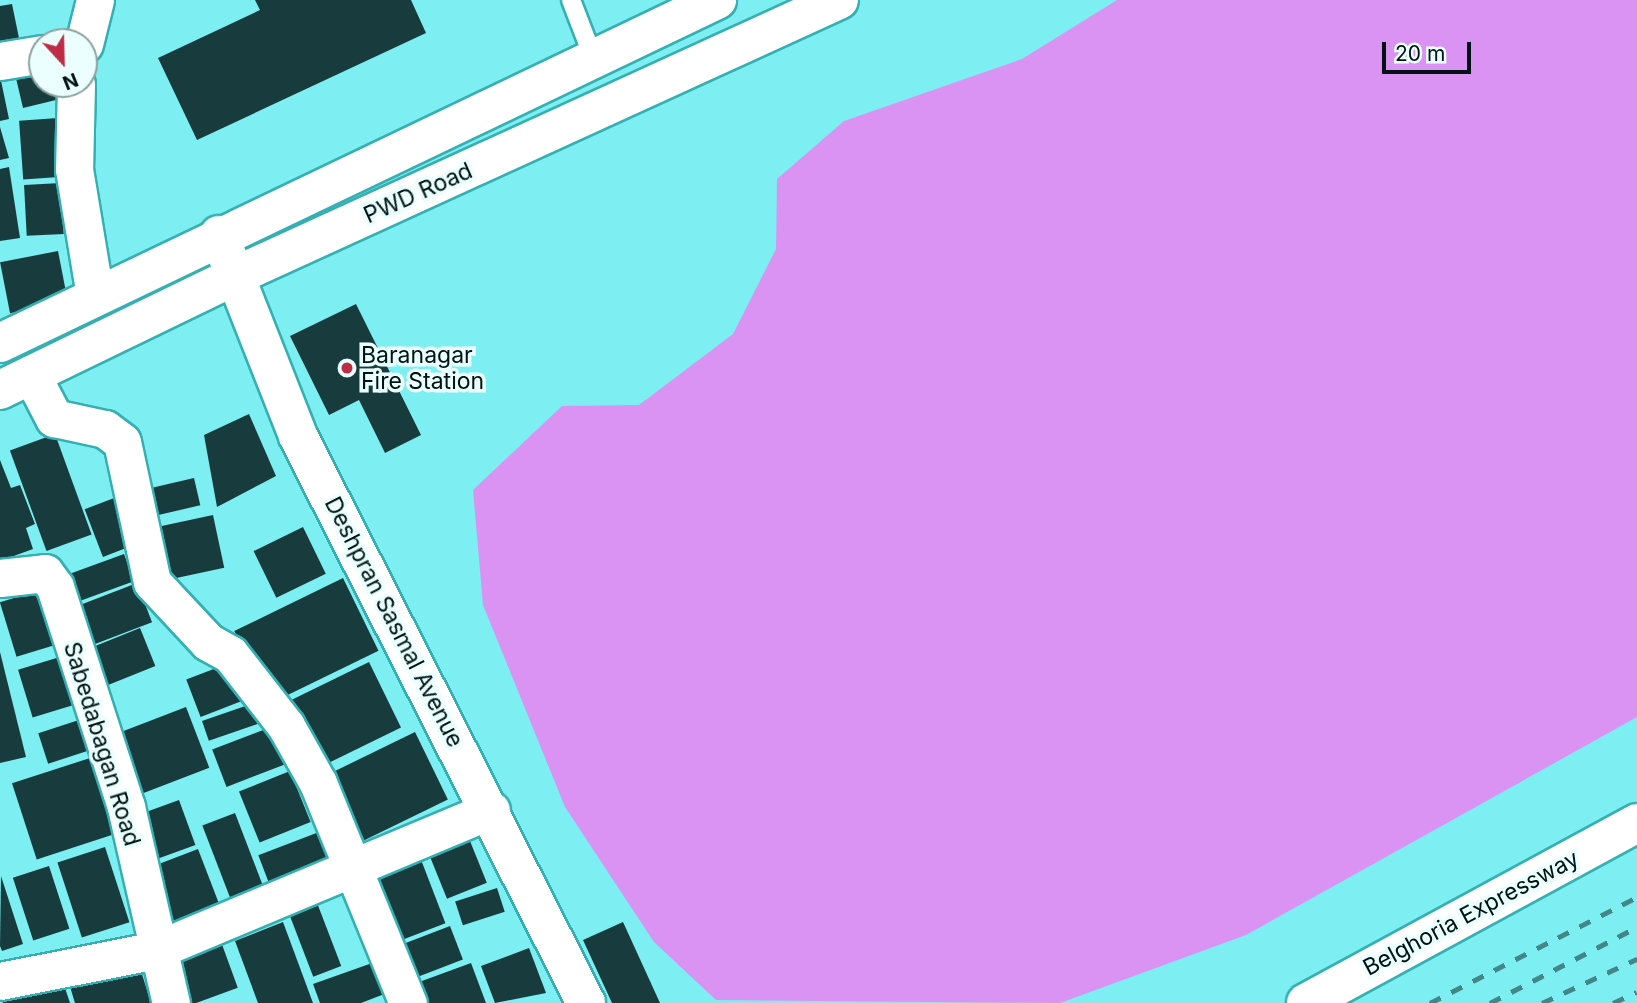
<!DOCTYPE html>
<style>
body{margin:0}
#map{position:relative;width:1637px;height:1003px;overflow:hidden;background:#7deef1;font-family:Inter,sans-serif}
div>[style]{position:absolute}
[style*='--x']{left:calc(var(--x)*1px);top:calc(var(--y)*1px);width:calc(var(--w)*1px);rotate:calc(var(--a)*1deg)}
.water>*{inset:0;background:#da93f3}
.building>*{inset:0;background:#183c3d;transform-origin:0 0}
.roads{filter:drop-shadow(2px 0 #35afb2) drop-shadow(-2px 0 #35afb2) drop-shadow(0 2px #35afb2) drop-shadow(0 -2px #35afb2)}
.service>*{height:18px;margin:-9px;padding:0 9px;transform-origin:9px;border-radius:9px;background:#fff}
.minor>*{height:37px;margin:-18.5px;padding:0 18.5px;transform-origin:18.5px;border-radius:18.5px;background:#fff}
.tertiary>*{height:38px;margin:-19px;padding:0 19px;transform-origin:19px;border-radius:19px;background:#fff}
.primary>*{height:38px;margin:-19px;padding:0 19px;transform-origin:19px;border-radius:19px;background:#fff}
.motorway>*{height:38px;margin:-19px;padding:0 19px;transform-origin:19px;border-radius:19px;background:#fff}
.rail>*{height:5px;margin-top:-2.5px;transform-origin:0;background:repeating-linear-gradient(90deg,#428688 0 12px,transparent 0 24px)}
.dots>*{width:19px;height:19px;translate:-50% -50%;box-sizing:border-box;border:4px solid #ebffff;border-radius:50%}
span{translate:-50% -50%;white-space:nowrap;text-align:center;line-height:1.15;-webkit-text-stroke:7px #ebffff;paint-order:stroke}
.street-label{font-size:23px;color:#001313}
.poi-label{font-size:23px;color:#001313}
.left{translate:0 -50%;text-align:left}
.north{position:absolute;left:28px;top:28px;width:70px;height:70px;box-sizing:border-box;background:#ebffff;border:2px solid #8da1a1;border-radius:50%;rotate:158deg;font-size:19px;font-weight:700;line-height:28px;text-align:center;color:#001313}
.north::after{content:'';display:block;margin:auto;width:24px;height:32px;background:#be2d45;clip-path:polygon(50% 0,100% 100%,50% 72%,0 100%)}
.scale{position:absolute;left:1382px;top:42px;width:89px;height:32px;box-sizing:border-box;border:4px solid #001313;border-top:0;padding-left:9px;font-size:21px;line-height:24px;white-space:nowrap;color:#001313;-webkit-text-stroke:5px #ebffff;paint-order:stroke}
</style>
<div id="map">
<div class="water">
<i style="clip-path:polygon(1117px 0,1637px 0,1637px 717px,1246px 935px,1060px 1003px,716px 1000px,654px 942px,565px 807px,483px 605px,473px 490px,562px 406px,639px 405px,733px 334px,776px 249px,777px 179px,844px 121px,1022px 59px)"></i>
</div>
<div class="building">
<i style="clip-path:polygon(255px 0,411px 0,426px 33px,197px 140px,158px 58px,260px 10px)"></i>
<i style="clip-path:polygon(12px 4px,20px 43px,0 48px,0 6px)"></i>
<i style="clip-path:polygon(42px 67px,42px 84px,56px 84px,60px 99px,23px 108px,15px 74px)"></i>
<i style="clip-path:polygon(0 76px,9px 119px,0 121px)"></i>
<i style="left:58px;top:118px;width:59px;height:39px;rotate:86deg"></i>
<i style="clip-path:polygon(0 127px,9px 158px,0 160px)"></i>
<i style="clip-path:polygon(9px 167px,20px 238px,0 241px,0 169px)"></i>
<i style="left:61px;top:183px;width:51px;height:37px;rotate:87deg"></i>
<i style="left:58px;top:251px;width:52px;height:59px;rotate:79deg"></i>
<i style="clip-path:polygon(356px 304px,421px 435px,385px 453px,359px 400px,329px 415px,290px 336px)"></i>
<i style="clip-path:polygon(249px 414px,276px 476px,217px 507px,204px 435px)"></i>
<i style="left:55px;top:434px;width:107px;height:48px;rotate:70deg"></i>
<i style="clip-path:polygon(0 460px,11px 488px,20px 485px,35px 524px,26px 528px,33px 549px,0 561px)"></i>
<i style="left:194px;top:478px;width:28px;height:43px;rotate:77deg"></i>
<i style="left:122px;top:495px;width:51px;height:40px;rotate:69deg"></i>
<i style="left:213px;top:515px;width:54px;height:62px;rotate:78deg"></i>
<i style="left:303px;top:527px;width:52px;height:55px;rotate:64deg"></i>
<i style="left:124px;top:554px;width:29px;height:62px;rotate:70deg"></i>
<i style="left:343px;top:578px;width:81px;height:121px;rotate:64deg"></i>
<i style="left:137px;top:583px;width:42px;height:75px;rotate:69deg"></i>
<i style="left:40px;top:590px;width:57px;height:42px;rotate:73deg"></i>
<i style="left:140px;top:628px;width:41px;height:61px;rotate:68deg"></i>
<i style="clip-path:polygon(0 652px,26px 757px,0 763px)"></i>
<i style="left:63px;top:656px;width:50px;height:47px;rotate:73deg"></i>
<i style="left:232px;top:662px;width:40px;height:49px;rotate:69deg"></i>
<i style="left:369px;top:662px;width:73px;height:87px;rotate:64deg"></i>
<i style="left:254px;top:703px;width:21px;height:55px;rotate:71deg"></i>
<i style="left:186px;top:707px;width:65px;height:78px;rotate:69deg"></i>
<i style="left:82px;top:719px;width:32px;height:46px;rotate:72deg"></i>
<i style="left:271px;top:727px;width:40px;height:63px;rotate:69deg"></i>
<i style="left:415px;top:732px;width:75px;height:93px;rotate:64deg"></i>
<i style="left:90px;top:758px;width:80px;height:82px;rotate:72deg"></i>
<i style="left:290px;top:771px;width:55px;height:55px;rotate:68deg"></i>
<i style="left:179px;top:800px;width:48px;height:49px;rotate:70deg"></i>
<i style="left:235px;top:813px;width:78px;height:35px;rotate:69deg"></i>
<i style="left:319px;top:832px;width:36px;height:65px;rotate:69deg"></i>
<i style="left:470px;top:841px;width:45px;height:43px;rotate:68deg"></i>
<i style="left:105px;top:847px;width:79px;height:50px;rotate:72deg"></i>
<i style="left:198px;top:849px;width:60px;height:56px;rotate:69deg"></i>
<i style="left:420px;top:857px;width:71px;height:58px;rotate:69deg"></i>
<i style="left:49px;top:866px;width:66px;height:38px;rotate:72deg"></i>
<i style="clip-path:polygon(1px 876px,23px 944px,2px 951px,0 946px)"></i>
<i style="left:497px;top:888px;width:25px;height:44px;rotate:72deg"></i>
<i style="left:314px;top:895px;width:76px;height:30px;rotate:69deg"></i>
<i style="clip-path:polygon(283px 922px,313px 1003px,258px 1003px,235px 941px)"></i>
<i style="clip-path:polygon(623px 922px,660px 1003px,612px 1003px,583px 940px)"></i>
<i style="left:450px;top:926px;width:36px;height:60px;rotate:69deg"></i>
<i style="left:220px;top:939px;width:52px;height:51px;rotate:70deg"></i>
<i style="clip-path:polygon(529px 948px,546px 993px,495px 1003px,481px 966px)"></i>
<i style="clip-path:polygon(136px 955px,151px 1003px,75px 1003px,67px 977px)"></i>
<i style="clip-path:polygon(375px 962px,387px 993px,361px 1003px,320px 1003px,313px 984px)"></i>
<i style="clip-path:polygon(471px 963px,486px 1003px,418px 1003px,411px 985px)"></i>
<i style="clip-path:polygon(60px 973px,70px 1003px,3px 1003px,0 992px)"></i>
</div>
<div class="roads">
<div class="service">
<i style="--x:571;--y:0;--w:61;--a:68.9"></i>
</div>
<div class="minor">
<i style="--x:84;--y:44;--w:45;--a:-76"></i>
<i style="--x:0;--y:61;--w:43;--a:-9.5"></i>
<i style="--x:76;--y:84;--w:85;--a:91.3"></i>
<i style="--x:74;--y:169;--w:129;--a:80.6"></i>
<i style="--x:31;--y:374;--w:50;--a:62.4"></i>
<i style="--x:54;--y:418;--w:52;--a:12.2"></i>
<i style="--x:105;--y:429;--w:21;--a:37"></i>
<i style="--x:122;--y:442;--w:143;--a:77.9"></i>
<i style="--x:152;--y:582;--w:82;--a:47"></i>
<i style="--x:208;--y:642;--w:25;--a:29"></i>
<i style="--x:230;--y:654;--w:91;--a:52.1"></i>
<i style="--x:286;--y:726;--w:65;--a:60.7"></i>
<i style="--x:318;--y:783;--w:238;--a:67.8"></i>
<i style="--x:0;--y:578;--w:45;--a:-6.3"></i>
<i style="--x:45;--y:573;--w:17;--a:54"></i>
<i style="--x:55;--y:587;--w:231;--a:72.1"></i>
<i style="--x:126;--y:807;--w:201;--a:77.1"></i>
<i style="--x:0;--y:981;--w:159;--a:-11.2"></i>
<i style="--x:156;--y:950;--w:363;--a:-22.7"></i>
</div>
<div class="tertiary">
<i style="--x:219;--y:235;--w:216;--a:68.5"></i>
<i style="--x:298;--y:436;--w:636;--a:63.07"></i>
</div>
<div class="primary">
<i style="--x:0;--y:343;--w:795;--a:-25.57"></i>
<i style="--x:0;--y:390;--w:261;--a:-25.9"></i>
<i style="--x:235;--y:276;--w:664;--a:-24.56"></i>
</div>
<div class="motorway">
<i style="--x:1306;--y:1003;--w:377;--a:-28.5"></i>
</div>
</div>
<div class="rail">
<i style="--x:1430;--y:1003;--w:233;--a:-27.1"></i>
<i style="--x:1490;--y:1003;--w:165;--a:-27.3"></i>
<i style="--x:1542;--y:1003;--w:105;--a:-24.9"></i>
<i style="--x:1613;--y:1003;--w:26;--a:-25"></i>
</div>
<div class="dots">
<i style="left:347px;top:368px;background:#be2d45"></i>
</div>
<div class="street-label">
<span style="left:418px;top:193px;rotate:-24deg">PWD Road</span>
<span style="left:394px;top:622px;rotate:63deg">Deshpran Sasmal Avenue</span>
<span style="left:102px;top:744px;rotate:73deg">Sabedabagan Road</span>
<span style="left:1471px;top:913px;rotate:-28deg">Belghoria Expressway</span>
</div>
<div class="poi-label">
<span class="left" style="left:361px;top:368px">Baranagar<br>Fire Station</span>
</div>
<div class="north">N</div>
<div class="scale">20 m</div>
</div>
